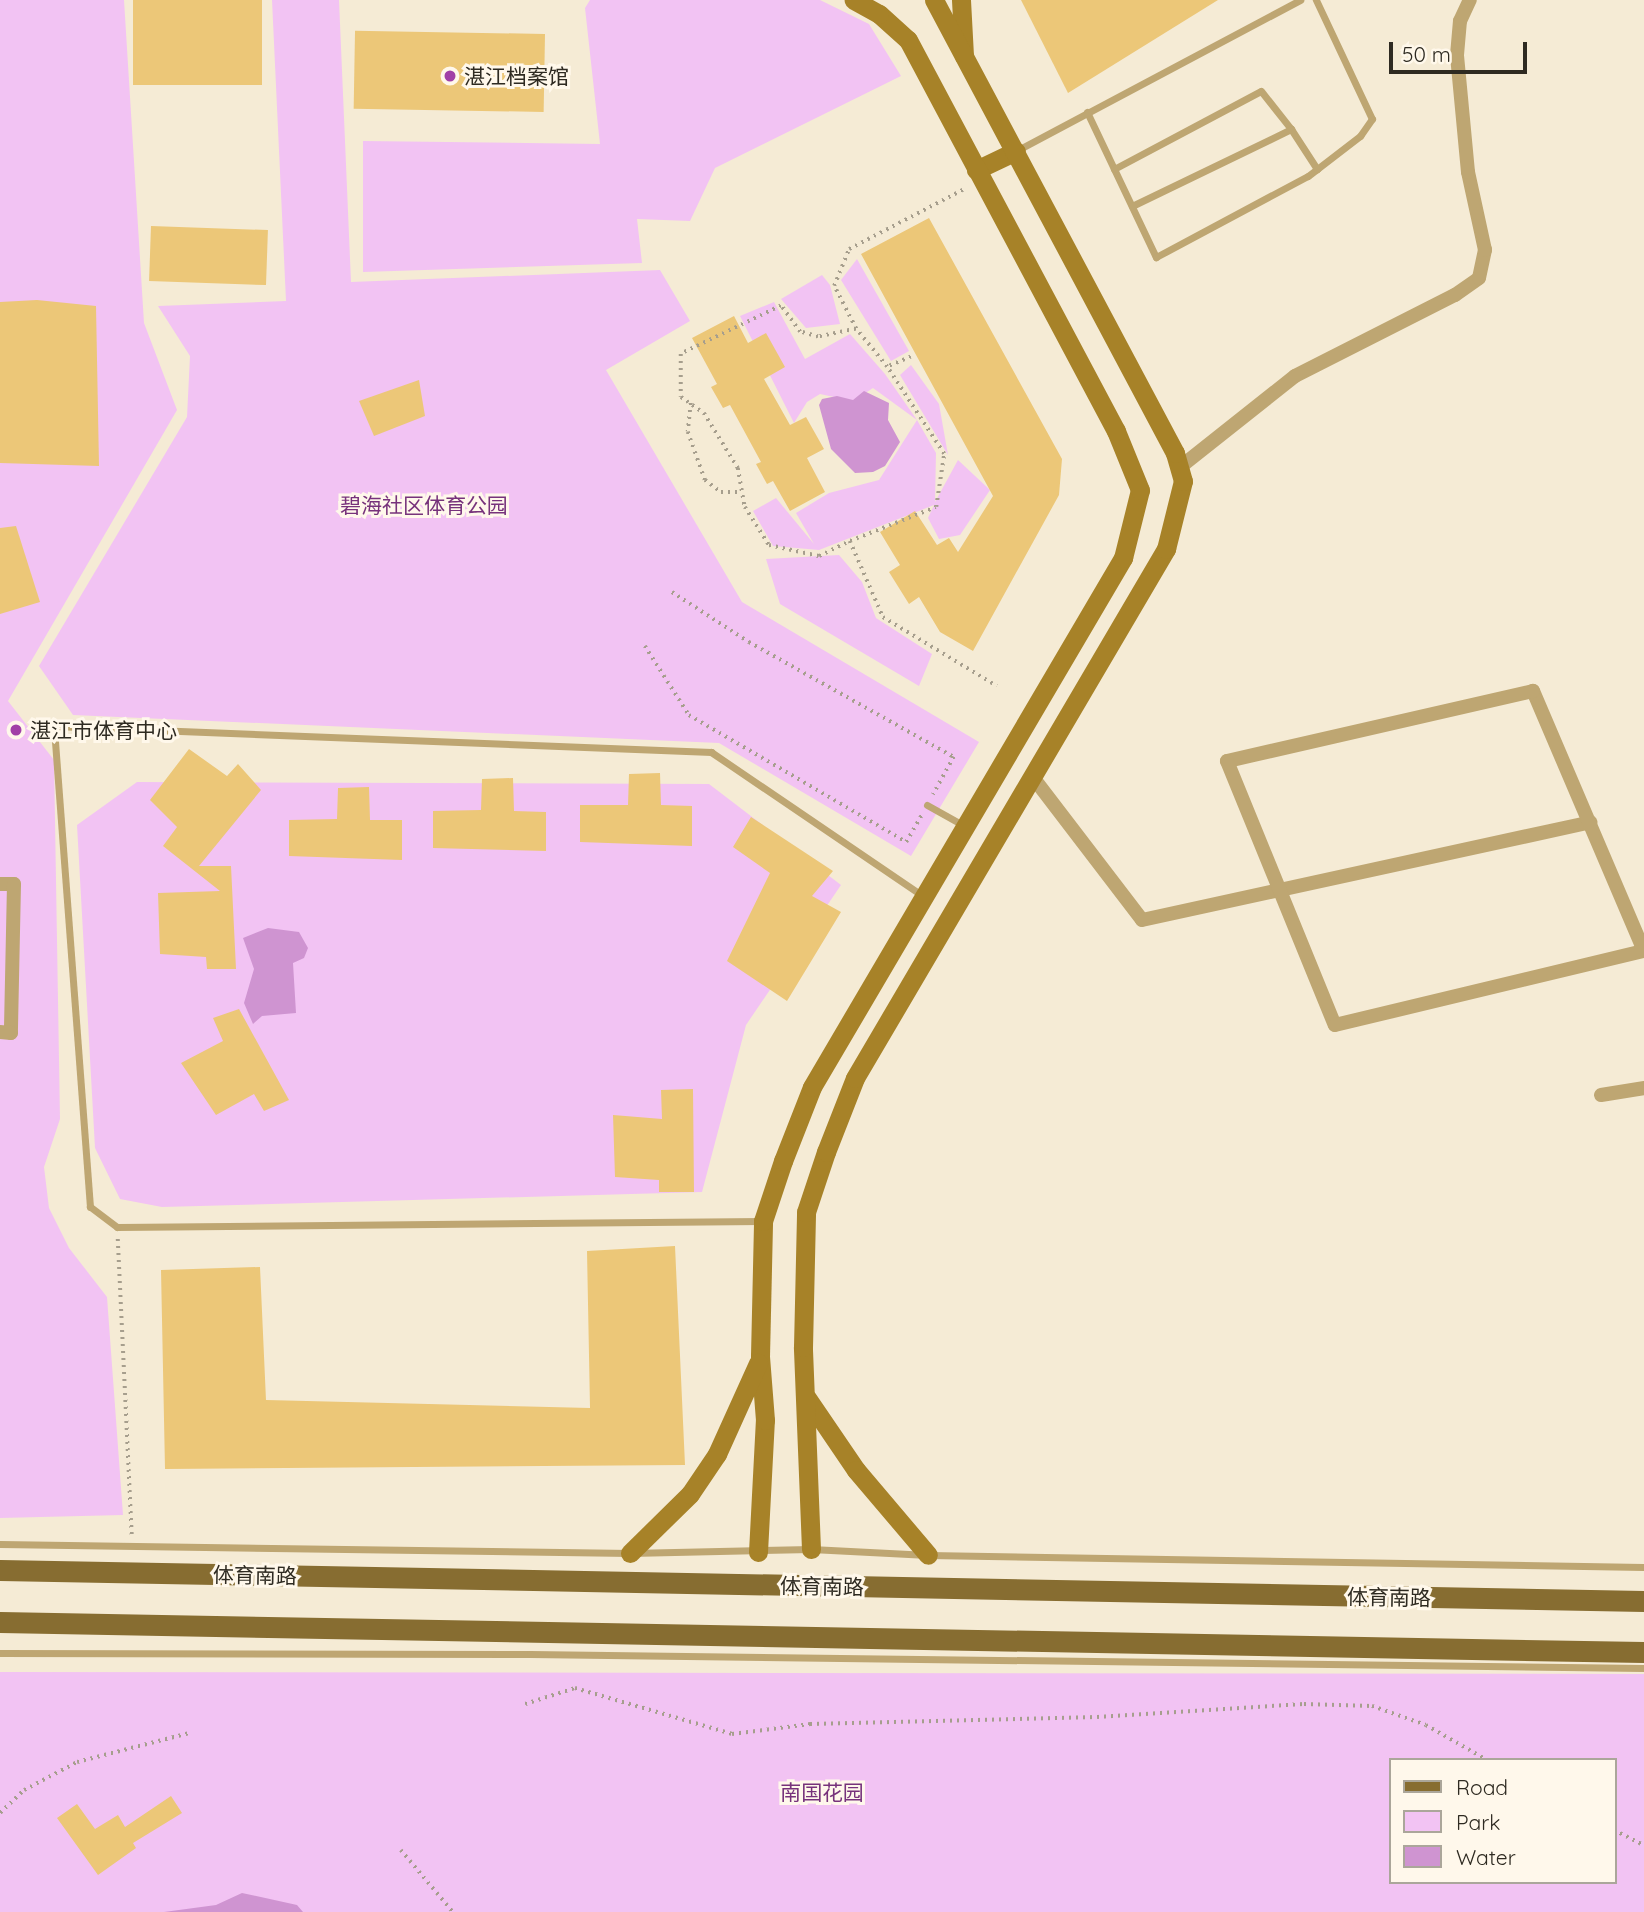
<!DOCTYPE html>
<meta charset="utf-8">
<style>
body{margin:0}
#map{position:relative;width:1644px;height:1912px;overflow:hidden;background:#f5ebd5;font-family:Quicksand,"Noto Sans SC",sans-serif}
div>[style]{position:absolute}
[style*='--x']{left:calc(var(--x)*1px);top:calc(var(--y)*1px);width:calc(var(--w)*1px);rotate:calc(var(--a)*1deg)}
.green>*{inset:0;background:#f2c3f3}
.water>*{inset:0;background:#cf94d1}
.building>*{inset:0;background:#ecc778;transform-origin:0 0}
.path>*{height:3.5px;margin-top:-1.75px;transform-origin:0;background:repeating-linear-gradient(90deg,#a69e8d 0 2px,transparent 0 7px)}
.lane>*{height:7px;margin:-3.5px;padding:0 3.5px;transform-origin:3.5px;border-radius:3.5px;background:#bea672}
.street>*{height:14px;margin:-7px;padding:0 7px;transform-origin:7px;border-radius:7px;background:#bea672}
.secondary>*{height:19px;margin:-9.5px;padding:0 9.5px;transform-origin:9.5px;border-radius:9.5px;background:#a78228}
.primary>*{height:21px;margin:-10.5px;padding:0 10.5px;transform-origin:10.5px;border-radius:10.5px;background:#876d31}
.dots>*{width:19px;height:19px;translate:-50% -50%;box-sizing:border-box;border:4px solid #fff8eb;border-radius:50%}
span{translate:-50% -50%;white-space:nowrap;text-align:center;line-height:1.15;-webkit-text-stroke:6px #fff8eb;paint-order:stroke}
.poi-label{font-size:21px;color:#2e2a21}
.left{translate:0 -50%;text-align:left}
.park-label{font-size:21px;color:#77327b}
.street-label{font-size:21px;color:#2e2a21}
.legend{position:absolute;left:1389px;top:1758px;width:228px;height:126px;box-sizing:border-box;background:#fff8eb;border:2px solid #aba69a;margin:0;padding:9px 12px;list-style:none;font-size:21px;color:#2e2a21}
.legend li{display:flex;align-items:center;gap:14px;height:35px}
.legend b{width:35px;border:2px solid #aba69a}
.scale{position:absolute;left:1389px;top:42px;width:138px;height:32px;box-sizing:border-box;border:4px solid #2e2a21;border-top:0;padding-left:9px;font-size:21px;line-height:24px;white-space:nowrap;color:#2e2a21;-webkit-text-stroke:5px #fff8eb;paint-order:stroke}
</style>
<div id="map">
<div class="green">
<i style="clip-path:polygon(0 0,124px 0,144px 323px,177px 410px,8px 701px,54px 760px,60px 1119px,44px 1167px,49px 1208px,69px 1248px,107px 1297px,123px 1515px,0 1518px)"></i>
<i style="clip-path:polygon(272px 0,339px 0,351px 282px,660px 270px,690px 321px,606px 370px,742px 602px,979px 742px,911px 856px,719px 743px,73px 715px,39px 666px,187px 417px,190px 356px,158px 306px,286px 301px)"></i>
<i style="clip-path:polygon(590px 0,820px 0,869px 24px,901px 76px,715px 168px,690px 221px,637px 219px,642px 263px,363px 272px,363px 141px,600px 144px,585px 8px)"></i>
<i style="clip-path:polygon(857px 259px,909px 351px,891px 361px,841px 280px)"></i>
<i style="clip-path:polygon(822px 275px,830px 285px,840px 324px,806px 328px,781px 299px)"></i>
<i style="clip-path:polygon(774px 302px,805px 359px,850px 334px,885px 374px,917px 420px,936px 453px,935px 502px,958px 460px,990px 490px,960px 535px,939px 539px,928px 518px,934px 505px,819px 550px,773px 546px,753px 511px,776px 498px,814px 544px,796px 513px,829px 493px,879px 480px,917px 420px,873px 388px,853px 401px,820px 394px,807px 402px,794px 423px,740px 316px)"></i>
<i style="clip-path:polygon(911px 365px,939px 404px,948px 455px,900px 375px)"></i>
<i style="clip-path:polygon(839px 555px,862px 582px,876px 618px,932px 654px,919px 686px,780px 604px,766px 559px)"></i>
<i style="clip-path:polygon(137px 782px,709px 784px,841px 885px,746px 1025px,702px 1192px,162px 1207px,120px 1199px,95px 1148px,77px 825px)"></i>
<i style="clip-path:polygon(evenodd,0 1672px,1644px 1674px,1644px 1912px,0 1912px,0 1672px,1390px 1760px,1614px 1760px,1614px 1882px,1390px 1882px,1390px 1760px)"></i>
</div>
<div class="water">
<i style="clip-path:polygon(864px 391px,889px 403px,888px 420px,900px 442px,885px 466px,873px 472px,855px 473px,831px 449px,819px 405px,822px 399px,837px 396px,853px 400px)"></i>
<i style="clip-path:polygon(268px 928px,299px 932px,308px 948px,304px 958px,293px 963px,296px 1013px,262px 1016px,253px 1024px,244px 1003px,254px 969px,243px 938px)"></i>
<i style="clip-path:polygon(242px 1893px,297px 1905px,303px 1912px,164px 1912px,216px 1905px)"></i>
</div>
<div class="building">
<i style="left:133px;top:0;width:129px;height:85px"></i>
<i style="clip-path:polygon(1021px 0,1218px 0,1068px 93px)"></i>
<i style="left:545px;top:34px;width:78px;height:190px;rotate:91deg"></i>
<i style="clip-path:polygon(929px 218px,1062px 459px,1059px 495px,973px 651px,940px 632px,919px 597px,909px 604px,889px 572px,900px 565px,880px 532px,915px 511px,937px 545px,949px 538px,958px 552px,993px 496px,861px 254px)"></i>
<i style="left:151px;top:226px;width:117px;height:55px;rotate:2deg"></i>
<i style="clip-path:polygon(37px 300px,96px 306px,99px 466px,0 463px,0 302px)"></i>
<i style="clip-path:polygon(734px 316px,748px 343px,766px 333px,785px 367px,764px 379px,790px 425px,806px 417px,824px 449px,807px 458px,825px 492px,790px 511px,773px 481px,767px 484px,756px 464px,761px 462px,730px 405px,723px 408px,711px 387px,717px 384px,692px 338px)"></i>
<i style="clip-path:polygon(419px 380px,425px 416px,374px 436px,359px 401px)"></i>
<i style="clip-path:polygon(16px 526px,40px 602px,0 614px,0 528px)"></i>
<i style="clip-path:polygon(189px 749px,227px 776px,238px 764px,261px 790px,199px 866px,231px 866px,236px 969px,207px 969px,206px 957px,160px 954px,158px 893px,220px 891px,163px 846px,177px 827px,150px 800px)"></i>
<i style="clip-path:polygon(660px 773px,661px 805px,692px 806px,692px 846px,580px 842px,580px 805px,628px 805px,629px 774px)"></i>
<i style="clip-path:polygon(513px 778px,514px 811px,546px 812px,546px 851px,433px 848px,433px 811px,481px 810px,482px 779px)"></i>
<i style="clip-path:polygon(369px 787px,370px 820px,402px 820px,402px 860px,289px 856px,289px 820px,337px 819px,338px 788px)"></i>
<i style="clip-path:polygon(751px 817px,833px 871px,812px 896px,841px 912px,787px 1001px,727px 961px,770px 873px,733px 847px)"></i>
<i style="clip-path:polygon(239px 1009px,289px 1100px,264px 1111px,254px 1094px,216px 1115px,181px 1063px,223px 1041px,213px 1018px)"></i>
<i style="clip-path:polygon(693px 1089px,694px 1192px,659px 1192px,659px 1180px,615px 1177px,613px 1115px,662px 1119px,661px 1090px)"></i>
<i style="clip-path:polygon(675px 1246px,685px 1465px,165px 1469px,161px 1270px,260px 1267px,266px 1400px,590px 1408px,587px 1251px)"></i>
<i style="clip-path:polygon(171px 1796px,182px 1813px,133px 1843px,136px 1848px,98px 1875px,57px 1818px,77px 1804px,95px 1829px,118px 1815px,125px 1827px)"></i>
</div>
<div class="path">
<i style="--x:856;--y:329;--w:39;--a:168"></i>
<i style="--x:818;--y:337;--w:19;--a:-164"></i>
<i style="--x:800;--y:332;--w:32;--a:-126"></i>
<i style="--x:781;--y:306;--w:111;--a:154.4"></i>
<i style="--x:681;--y:354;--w:43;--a:90"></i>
<i style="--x:681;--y:397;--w:28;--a:35"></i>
<i style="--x:704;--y:413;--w:65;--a:58.3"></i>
<i style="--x:738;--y:468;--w:40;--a:80"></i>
<i style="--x:745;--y:507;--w:45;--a:57.7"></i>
<i style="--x:769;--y:545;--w:51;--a:12.4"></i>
<i style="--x:819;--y:556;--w:34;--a:-26"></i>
<i style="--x:850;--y:541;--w:83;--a:66.5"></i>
<i style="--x:883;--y:617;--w:133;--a:31.2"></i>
<i style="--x:911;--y:357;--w:26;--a:157"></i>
<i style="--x:887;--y:367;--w:49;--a:-129.2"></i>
<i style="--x:856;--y:329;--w:48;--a:-117.1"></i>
<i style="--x:834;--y:286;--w:40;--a:-68"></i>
<i style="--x:849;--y:249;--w:132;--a:-27.5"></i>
<i style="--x:691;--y:403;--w:29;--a:96"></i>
<i style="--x:688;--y:432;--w:51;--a:70.5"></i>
<i style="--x:705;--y:480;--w:20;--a:37"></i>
<i style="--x:721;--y:492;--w:21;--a:0"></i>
<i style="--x:850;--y:541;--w:92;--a:-21.6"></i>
<i style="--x:936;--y:507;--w:54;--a:-81.4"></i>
<i style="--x:944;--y:454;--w:104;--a:-123.2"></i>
<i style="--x:672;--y:592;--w:92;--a:33"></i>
<i style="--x:749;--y:642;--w:235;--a:29.3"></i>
<i style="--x:954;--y:757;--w:43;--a:118.9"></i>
<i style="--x:645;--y:646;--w:82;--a:57.5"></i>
<i style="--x:689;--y:715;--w:251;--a:30.3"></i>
<i style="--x:906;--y:842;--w:32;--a:-60"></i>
<i style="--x:118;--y:1239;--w:297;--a:87.3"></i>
<i style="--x:525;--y:1704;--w:52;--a:-17.7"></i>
<i style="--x:575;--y:1688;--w:164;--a:16.3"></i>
<i style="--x:732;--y:1734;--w:79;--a:-7.3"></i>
<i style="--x:810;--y:1724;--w:287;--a:-1.4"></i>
<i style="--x:1097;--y:1717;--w:207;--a:-3.6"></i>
<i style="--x:1304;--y:1704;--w:68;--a:1.7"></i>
<i style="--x:1372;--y:1706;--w:57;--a:19.4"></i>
<i style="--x:1426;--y:1725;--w:70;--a:29.8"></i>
<i style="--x:0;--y:1813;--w:33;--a:-44"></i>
<i style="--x:24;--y:1790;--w:60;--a:-27.8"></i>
<i style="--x:77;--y:1762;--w:116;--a:-14.5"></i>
<i style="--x:1614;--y:1830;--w:34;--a:27"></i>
<i style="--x:401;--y:1850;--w:81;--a:50"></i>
</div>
<div class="lane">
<i style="--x:1087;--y:112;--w:161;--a:64.6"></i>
<i style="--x:1156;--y:257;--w:172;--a:-28.1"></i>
<i style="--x:1308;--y:176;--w:66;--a:-37.6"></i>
<i style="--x:1360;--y:136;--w:21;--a:-55"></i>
<i style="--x:1372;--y:119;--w:132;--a:-115.2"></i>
<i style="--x:1016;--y:151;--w:322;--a:-28"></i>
<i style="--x:1114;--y:169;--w:166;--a:-28"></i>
<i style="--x:1261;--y:91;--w:48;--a:51.7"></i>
<i style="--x:1132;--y:206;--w:177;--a:-25.8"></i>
<i style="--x:1291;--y:129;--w:48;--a:57"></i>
<i style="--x:927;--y:805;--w:41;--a:29.1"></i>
<i style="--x:762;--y:1221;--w:645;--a:179.47"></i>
<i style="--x:117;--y:1227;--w:34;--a:-143"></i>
<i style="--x:90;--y:1207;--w:482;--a:-94.3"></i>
<i style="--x:54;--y:726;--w:658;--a:2.27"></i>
<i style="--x:711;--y:752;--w:256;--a:34.2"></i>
<i style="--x:0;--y:1544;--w:630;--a:0.82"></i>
<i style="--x:630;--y:1553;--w:181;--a:-1.3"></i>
<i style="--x:811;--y:1549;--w:117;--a:2.9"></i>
<i style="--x:928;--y:1555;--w:716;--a:0.96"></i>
<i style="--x:0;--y:1653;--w:530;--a:0.11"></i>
<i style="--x:530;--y:1654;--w:1114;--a:0.72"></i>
</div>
<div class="street">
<i style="--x:1179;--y:468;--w:148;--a:-38.4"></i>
<i style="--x:1295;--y:376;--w:179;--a:-26.9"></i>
<i style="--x:1455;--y:295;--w:29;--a:-35"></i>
<i style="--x:1479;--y:278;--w:29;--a:-78"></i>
<i style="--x:1485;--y:250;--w:80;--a:-102.3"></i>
<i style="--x:1468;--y:172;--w:118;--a:-95.4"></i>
<i style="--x:1457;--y:55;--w:34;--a:-85"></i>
<i style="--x:1460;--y:21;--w:23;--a:-65"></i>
<i style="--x:1032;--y:776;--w:181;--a:52.6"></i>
<i style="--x:1142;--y:920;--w:459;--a:-12.3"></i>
<i style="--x:0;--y:884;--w:14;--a:0"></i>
<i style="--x:14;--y:884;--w:149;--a:91.2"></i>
<i style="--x:11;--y:1033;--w:11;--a:-175"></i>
<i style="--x:1644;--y:951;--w:283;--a:-113.1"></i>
<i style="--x:1533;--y:691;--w:314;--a:167.1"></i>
<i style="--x:1227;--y:761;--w:285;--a:67.8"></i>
<i style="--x:1335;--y:1025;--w:318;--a:-13.5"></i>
<i style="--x:1601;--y:1095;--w:44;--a:-9.2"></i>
</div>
<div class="secondary">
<i style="--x:961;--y:0;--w:56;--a:86.9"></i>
<i style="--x:976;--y:170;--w:44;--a:-25.4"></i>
<i style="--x:807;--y:1398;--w:87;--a:55.8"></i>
<i style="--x:856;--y:1470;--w:111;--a:49.7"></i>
<i style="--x:811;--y:1549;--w:202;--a:-92.3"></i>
<i style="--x:803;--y:1347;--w:135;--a:-88.7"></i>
<i style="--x:806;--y:1212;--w:63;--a:-71.6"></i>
<i style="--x:826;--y:1152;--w:79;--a:-68.6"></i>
<i style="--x:855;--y:1078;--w:614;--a:-59.55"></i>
<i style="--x:1166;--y:549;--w:70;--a:-76"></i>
<i style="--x:1183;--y:481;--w:29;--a:-106"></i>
<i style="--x:1175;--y:453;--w:513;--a:-118.01"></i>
<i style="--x:758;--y:1552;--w:132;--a:-87"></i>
<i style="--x:765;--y:1420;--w:64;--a:-94.5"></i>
<i style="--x:760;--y:1356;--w:135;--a:-88.7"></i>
<i style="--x:763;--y:1221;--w:63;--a:-71.6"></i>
<i style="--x:783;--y:1161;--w:79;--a:-68.6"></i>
<i style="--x:812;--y:1087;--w:614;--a:-59.55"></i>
<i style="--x:1123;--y:558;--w:70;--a:-76"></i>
<i style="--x:1140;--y:490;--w:64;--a:-112.1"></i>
<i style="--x:1116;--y:431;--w:443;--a:-118"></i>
<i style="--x:908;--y:40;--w:39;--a:-138"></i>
<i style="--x:879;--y:14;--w:29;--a:-151"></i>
<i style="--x:630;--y:1553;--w:84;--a:-44.5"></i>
<i style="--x:690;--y:1494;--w:48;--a:-56"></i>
<i style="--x:717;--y:1454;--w:100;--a:-65.7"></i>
</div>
<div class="primary">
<i style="--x:0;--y:1570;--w:1644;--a:1.08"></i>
<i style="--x:0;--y:1622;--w:1644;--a:1.05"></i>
</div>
<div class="dots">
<i style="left:450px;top:76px;background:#a140a7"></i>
<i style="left:16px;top:730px;background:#a140a7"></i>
</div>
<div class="poi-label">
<span class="left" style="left:464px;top:76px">湛江档案馆</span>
<span class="left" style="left:30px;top:730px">湛江市体育中心</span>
</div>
<div class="park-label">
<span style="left:424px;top:505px">碧海社区体育公园</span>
<span style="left:822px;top:1792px">南国花园</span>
</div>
<div class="street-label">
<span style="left:255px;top:1575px;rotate:1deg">体育南路</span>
<span style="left:822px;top:1586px;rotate:1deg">体育南路</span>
<span style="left:1389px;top:1597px;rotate:1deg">体育南路</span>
</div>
<ul class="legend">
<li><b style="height:9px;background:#876d31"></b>Road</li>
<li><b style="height:19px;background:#f2c3f3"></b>Park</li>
<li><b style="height:19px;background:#cf94d1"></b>Water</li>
</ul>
<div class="scale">50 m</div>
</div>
